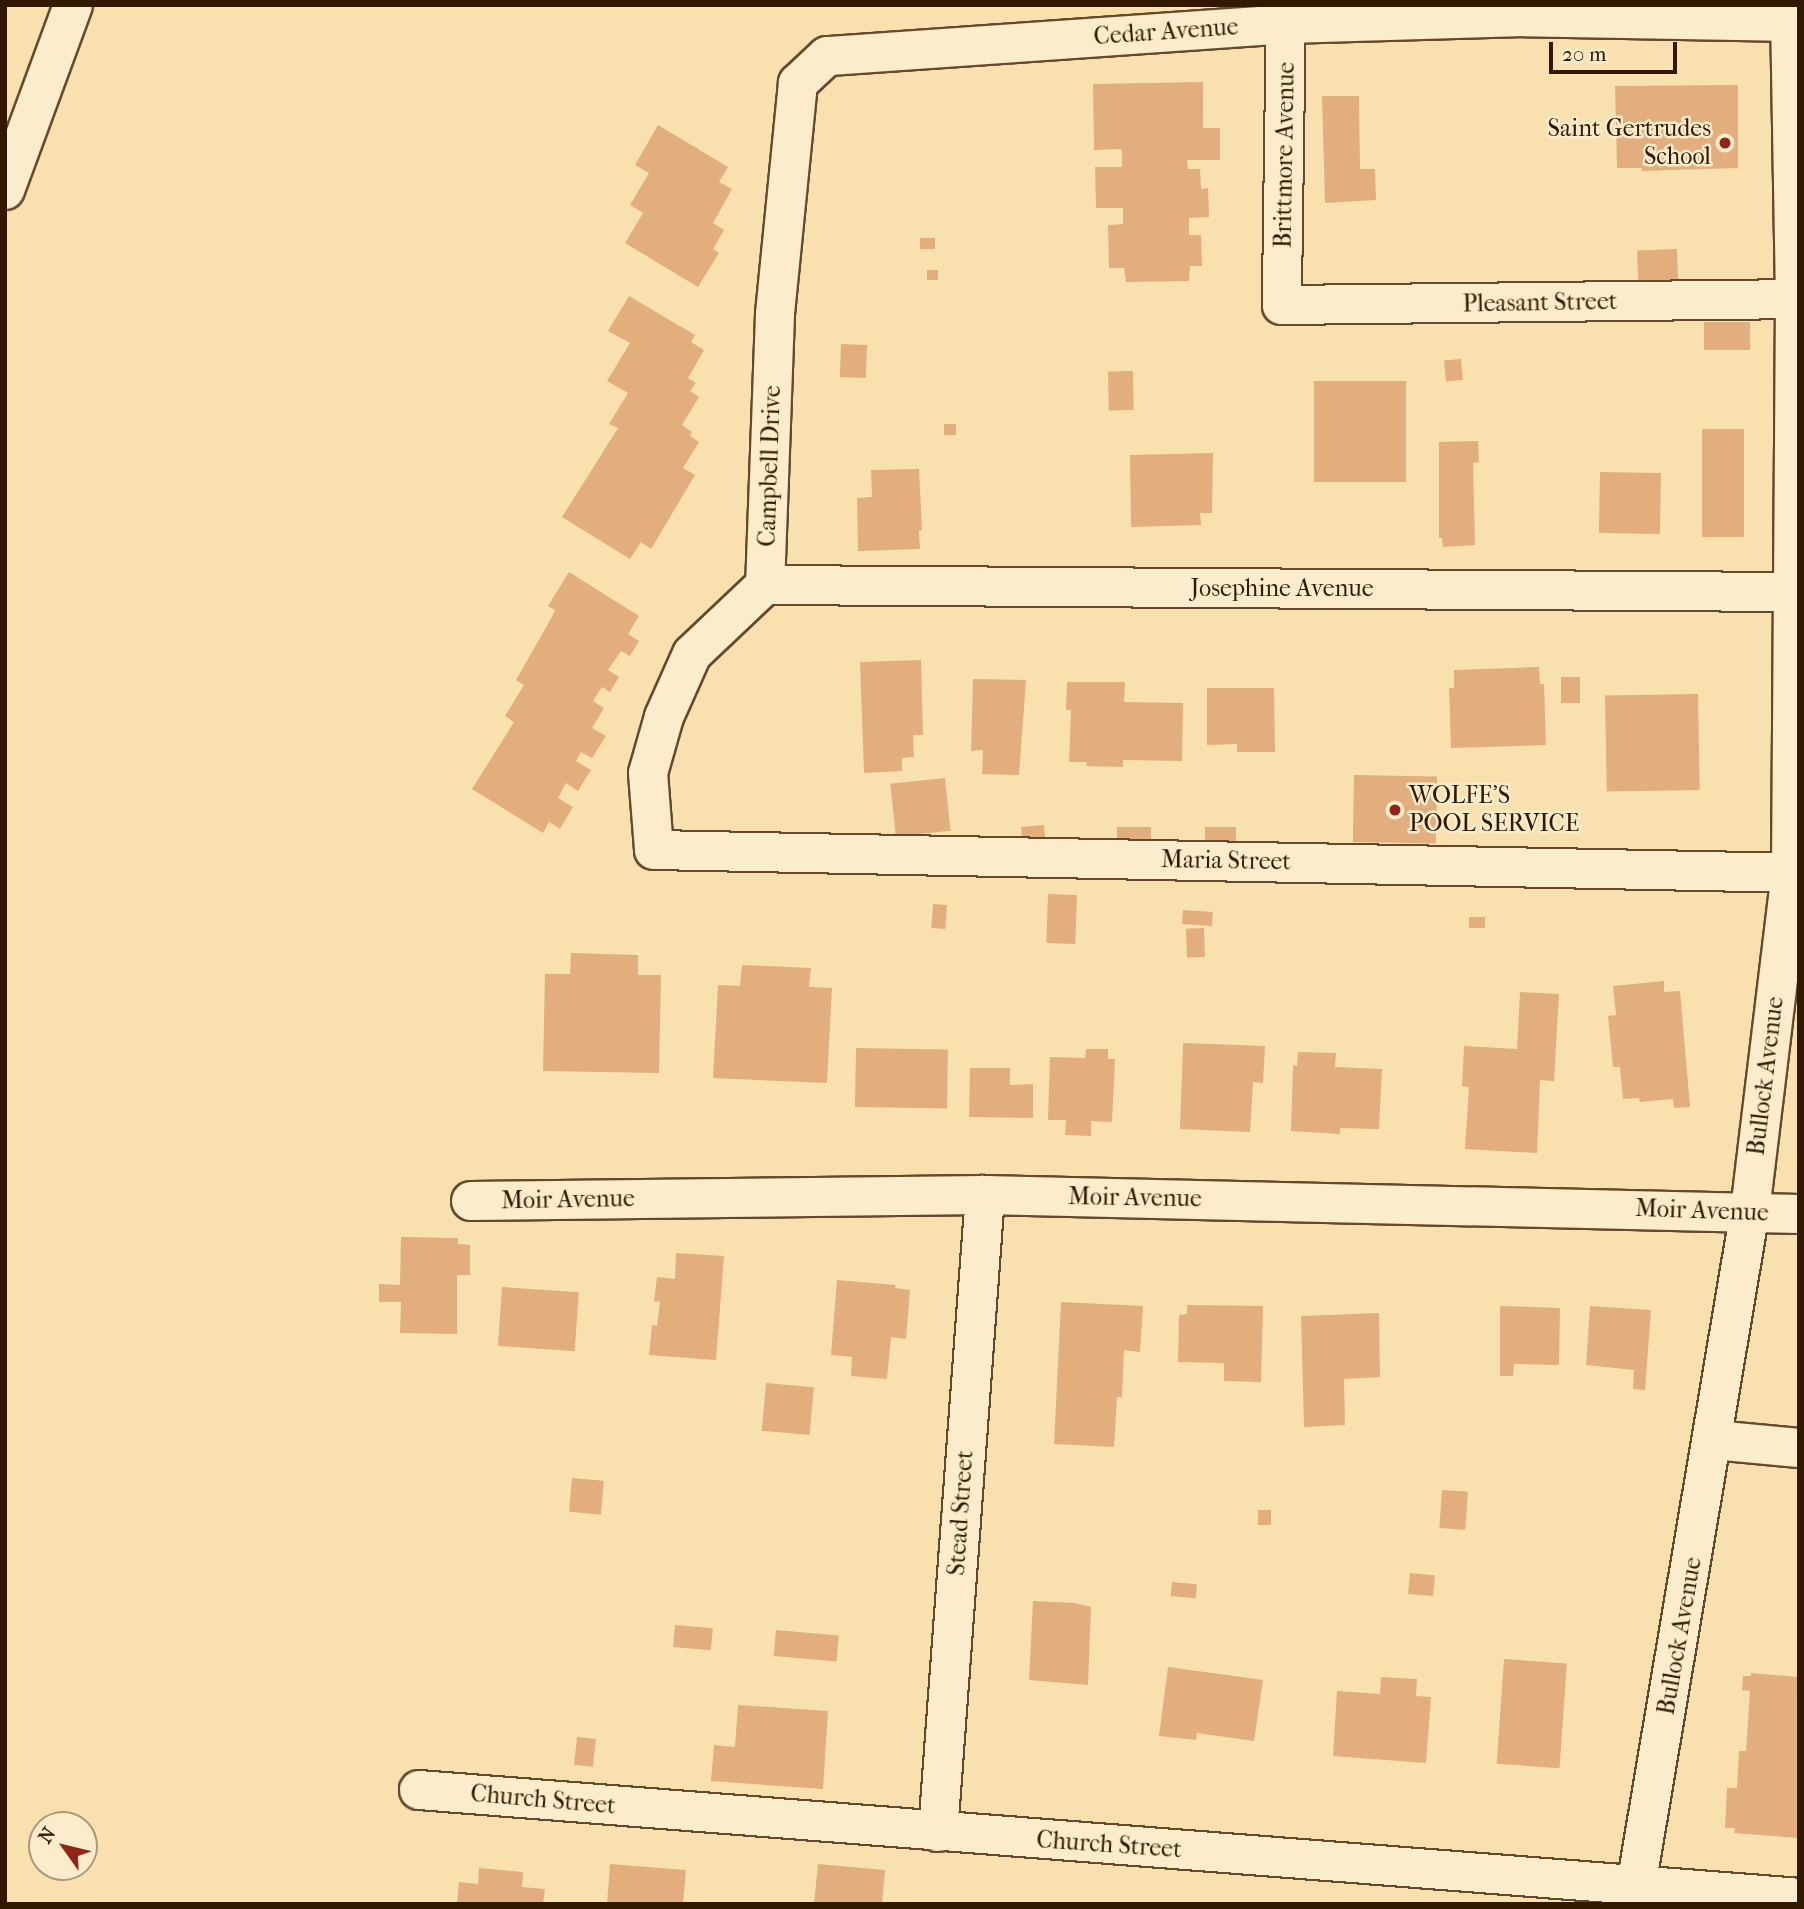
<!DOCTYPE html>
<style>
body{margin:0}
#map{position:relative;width:1804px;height:1909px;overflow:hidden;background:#f9e1af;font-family:"IM FELL French Canon",serif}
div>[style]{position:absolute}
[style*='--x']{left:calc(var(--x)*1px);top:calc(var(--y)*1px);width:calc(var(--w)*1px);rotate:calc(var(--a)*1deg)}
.building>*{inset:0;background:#e2ae7e;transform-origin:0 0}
.roads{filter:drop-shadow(2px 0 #644a2c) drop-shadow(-2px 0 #644a2c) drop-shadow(0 2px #644a2c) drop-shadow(0 -2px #644a2c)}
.minor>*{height:38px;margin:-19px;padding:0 19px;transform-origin:19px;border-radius:19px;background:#fbeccb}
.dots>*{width:19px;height:19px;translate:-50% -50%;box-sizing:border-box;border:4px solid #fbeccb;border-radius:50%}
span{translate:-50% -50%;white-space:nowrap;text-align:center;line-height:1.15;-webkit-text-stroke:5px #fbeccb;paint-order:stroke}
.street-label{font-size:24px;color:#321701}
.poi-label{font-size:24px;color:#321701}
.right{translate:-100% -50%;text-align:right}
.left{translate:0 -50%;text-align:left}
.frame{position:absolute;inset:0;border:7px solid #321701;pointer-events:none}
.north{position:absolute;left:28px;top:1811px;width:70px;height:70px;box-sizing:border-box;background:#fbeccb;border:2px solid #ab977a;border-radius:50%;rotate:304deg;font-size:19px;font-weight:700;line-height:28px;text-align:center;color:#321701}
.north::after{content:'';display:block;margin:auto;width:24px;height:32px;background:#8f2418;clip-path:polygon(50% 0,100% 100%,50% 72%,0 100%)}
.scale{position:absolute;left:1549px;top:42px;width:128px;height:32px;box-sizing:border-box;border:4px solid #321701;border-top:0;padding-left:9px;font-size:21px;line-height:24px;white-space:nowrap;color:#321701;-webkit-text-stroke:5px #fbeccb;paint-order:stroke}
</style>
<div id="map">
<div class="building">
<i style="clip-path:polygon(1203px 82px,1203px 128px,1220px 128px,1220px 160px,1187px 160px,1188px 169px,1200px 169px,1201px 189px,1208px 188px,1209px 217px,1189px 218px,1189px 235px,1201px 235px,1202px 266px,1190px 266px,1189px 281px,1126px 282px,1124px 268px,1109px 268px,1108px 225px,1123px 224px,1123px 208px,1096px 208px,1095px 167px,1122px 167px,1122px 149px,1094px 150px,1093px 84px)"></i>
<i style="clip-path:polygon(1738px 85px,1738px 168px,1642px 171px,1642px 168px,1617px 168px,1615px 86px)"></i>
<i style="clip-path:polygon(1322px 96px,1359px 96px,1360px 169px,1375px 169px,1376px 200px,1325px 203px)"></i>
<i style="clip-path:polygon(658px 125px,728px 167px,719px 182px,732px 189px,713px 223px,724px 230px,713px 249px,719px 253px,698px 287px,625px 243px,643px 213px,630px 205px,649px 173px,635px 165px)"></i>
<i style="left:920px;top:238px;width:15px;height:11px"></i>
<i style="left:1677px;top:249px;width:38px;height:40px;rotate:88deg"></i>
<i style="left:927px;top:270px;width:11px;height:10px"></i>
<i style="clip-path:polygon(629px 296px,695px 335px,691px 342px,704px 350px,688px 378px,696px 383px,690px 391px,699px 397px,682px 425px,692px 432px,690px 436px,699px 442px,683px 468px,695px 475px,651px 549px,641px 542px,630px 559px,562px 517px,618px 428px,609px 424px,628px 393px,607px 381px,630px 343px,608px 331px)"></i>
<i style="left:1704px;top:322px;width:46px;height:28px"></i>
<i style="left:841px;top:344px;width:26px;height:33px;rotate:2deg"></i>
<i style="left:1461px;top:359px;width:21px;height:17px;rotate:85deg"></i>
<i style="left:1133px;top:371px;width:39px;height:25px;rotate:89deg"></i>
<i style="left:1314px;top:381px;width:92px;height:101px"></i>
<i style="left:944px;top:424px;width:12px;height:11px"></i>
<i style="left:1702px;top:429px;width:42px;height:108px"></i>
<i style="clip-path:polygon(1478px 441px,1479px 462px,1473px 463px,1475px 545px,1443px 547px,1442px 538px,1439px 538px,1439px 442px)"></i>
<i style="clip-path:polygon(1213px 453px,1212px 513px,1200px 513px,1201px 525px,1131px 527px,1130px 455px)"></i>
<i style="clip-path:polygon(919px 469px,922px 530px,919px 531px,920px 549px,858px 551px,857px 498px,872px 497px,871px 470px)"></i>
<i style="left:1600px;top:472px;width:61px;height:61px;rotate:1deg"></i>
<i style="clip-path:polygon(569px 572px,639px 616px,628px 634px,639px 641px,630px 656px,621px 651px,608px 670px,619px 677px,610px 692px,602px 687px,593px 701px,604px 708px,592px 728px,606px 736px,592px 758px,581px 752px,576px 761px,591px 770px,578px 791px,566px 783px,558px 798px,573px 807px,560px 829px,549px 822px,543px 833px,472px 789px,514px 722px,505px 716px,524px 685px,516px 680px,553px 615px,555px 610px,548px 606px)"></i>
<i style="clip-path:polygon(921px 660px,923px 735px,913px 735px,914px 757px,902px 758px,902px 771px,864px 773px,860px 662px)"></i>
<i style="clip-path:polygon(1539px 667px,1540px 684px,1544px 684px,1546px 745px,1451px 748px,1449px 688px,1454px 688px,1454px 670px)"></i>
<i style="left:1580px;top:677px;width:26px;height:19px;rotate:90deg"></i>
<i style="clip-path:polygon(973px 679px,1026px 680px,1019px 775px,982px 774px,983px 750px,971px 751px)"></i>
<i style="clip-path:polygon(1067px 682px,1125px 682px,1124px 702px,1183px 703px,1182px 761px,1123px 760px,1123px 767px,1086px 766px,1087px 762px,1069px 762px,1071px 710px,1066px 710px)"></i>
<i style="clip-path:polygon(1207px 688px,1274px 688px,1275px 752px,1237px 752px,1237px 744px,1207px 745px)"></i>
<i style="left:1698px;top:694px;width:96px;height:93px;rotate:89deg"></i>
<i style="left:1354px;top:775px;width:83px;height:67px;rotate:1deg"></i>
<i style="left:945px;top:778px;width:53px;height:55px;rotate:84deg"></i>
<i style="left:1044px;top:825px;width:25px;height:23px;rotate:85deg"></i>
<i style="left:1117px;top:827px;width:34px;height:23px"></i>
<i style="left:1205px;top:827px;width:31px;height:14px"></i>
<i style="left:1048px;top:894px;width:29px;height:49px;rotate:2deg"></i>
<i style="left:933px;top:904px;width:14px;height:24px;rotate:4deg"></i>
<i style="left:1183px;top:910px;width:30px;height:14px;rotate:4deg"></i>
<i style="left:1469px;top:917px;width:16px;height:11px"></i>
<i style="left:1204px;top:928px;width:29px;height:18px;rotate:88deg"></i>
<i style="clip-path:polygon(571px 953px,638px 955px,638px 975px,661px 975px,659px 1073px,543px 1071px,545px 974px,570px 974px)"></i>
<i style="clip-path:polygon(742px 965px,811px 968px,809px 987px,832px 988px,827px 1083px,713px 1078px,718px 985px,740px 986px)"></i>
<i style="clip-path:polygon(1664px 981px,1664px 992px,1680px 991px,1690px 1107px,1674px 1108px,1673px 1099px,1640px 1102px,1639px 1098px,1623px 1099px,1620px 1067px,1613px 1067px,1608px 1016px,1616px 1015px,1613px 986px)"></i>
<i style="clip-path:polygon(1520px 992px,1559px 994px,1554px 1081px,1540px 1080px,1537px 1153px,1465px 1149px,1469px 1087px,1462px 1086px,1464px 1046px,1517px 1049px)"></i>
<i style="clip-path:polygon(1183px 1043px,1265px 1046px,1263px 1083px,1253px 1082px,1250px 1132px,1180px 1129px)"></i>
<i style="left:856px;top:1048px;width:92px;height:59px;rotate:1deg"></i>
<i style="clip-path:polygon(1086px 1049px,1108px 1049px,1108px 1059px,1115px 1059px,1112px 1122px,1091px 1121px,1091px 1136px,1065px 1135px,1066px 1120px,1048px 1120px,1050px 1057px,1085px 1058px)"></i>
<i style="clip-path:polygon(1298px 1052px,1336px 1053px,1335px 1067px,1382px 1069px,1379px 1129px,1340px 1128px,1340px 1134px,1291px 1131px,1293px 1065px,1297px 1066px)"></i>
<i style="clip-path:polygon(970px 1068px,1010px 1068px,1010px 1085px,1033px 1084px,1033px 1118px,969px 1117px)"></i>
<i style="clip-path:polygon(401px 1237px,458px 1238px,458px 1244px,470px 1245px,470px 1275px,457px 1275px,457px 1334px,400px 1333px,401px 1302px,379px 1302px,379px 1284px,400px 1285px)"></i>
<i style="clip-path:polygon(676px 1253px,724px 1256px,716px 1360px,649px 1355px,652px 1325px,657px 1326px,660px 1302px,654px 1301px,657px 1277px,675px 1279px)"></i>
<i style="clip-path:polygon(837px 1280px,896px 1285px,895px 1288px,910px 1290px,906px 1339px,891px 1337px,887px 1379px,851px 1376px,852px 1357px,831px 1355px)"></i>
<i style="left:502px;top:1287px;width:77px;height:59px;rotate:4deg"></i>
<i style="clip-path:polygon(1061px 1302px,1143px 1306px,1140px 1352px,1124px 1350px,1122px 1397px,1117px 1397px,1114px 1447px,1054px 1444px)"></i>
<i style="clip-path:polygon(1187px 1305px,1263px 1306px,1261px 1382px,1224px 1381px,1224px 1363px,1178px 1362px,1179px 1315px,1187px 1314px)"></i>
<i style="clip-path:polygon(1500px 1306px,1560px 1308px,1559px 1365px,1514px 1364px,1513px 1376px,1500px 1376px)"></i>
<i style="clip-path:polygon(1590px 1306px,1651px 1310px,1645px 1390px,1633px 1389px,1634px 1370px,1586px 1365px)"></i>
<i style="clip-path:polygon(1379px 1313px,1380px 1377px,1344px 1379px,1345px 1425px,1304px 1427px,1301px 1316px)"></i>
<i style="left:766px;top:1383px;width:48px;height:48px;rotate:5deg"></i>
<i style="left:572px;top:1478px;width:32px;height:34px;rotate:5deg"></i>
<i style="left:1442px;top:1490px;width:26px;height:38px;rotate:4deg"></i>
<i style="left:1258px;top:1510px;width:13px;height:15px"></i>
<i style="left:1410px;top:1573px;width:25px;height:21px;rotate:5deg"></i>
<i style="left:1172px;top:1582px;width:25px;height:14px;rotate:5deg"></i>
<i style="clip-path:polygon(1033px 1601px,1075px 1603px,1091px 1607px,1088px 1685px,1029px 1680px)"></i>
<i style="left:675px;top:1625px;width:38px;height:22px;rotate:5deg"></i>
<i style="left:776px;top:1630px;width:63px;height:26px;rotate:5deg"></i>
<i style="left:1504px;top:1659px;width:63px;height:105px;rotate:4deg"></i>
<i style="clip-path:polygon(1168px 1667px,1263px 1680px,1254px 1741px,1197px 1733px,1196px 1740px,1159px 1736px)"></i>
<i style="clip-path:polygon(1751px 1673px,1799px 1677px,1799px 1838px,1734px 1833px,1735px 1828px,1725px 1828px,1727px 1788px,1737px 1788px,1739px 1751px,1746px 1751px,1750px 1691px,1742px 1690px,1743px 1676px,1751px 1676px)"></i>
<i style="clip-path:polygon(1381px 1677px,1417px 1679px,1416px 1696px,1431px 1697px,1426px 1763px,1333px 1756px,1337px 1691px,1380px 1694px)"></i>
<i style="clip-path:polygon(738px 1705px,828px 1711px,823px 1789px,711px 1781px,714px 1745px,735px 1747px)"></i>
<i style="left:577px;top:1737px;width:19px;height:28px;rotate:6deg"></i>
<i style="clip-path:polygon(610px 1864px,686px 1870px,683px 1904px,607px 1904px)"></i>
<i style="clip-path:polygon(818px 1864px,885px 1870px,882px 1904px,814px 1904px)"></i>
<i style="clip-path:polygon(479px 1868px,523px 1872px,522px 1887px,545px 1889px,543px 1904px,457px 1904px,459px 1882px,478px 1884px)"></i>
</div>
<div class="roads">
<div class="minor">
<i style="--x:1286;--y:5;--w:300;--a:90.8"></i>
<i style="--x:1282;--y:305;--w:517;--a:-0.66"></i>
<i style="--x:1799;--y:22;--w:275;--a:-179"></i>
<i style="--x:1524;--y:17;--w:237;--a:178.3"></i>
<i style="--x:1287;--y:24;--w:461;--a:176"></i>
<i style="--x:827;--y:56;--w:40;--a:137"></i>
<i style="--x:798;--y:83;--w:233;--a:95.7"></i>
<i style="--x:775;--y:315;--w:270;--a:92.1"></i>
<i style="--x:765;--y:585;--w:100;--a:136.6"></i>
<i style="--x:692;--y:654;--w:69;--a:114"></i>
<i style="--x:664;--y:717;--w:58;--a:105.9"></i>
<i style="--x:648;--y:773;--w:77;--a:85.5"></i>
<i style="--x:654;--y:850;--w:1145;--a:1.15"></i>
<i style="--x:5;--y:190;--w:197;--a:-69.8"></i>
<i style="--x:765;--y:585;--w:1034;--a:0.39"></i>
<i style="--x:471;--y:1201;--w:514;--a:-0.67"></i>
<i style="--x:985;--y:1195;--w:814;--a:1.34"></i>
<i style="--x:1714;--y:1440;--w:85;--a:5.4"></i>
<i style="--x:419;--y:1790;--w:1384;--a:4.47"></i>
<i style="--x:938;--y:1832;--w:639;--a:-85.78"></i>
<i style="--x:1633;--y:1904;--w:703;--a:-80.42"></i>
<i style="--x:1750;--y:1211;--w:341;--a:-83.1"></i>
<i style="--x:1791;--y:872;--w:573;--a:-89.6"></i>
<i style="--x:1795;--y:299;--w:294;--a:-91"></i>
</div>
</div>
<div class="dots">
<i style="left:1725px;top:143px;background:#8f2418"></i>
<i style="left:1395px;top:810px;background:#8f2418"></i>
</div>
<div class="street-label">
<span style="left:1166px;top:32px;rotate:-4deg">Cedar Avenue</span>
<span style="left:1285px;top:155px;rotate:-89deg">Brittmore Avenue</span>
<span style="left:1540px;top:303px;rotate:-1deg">Pleasant Street</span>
<span style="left:770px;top:466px;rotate:-88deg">Campbell Drive</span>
<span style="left:1282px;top:589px">Josephine Avenue</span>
<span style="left:1226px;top:861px;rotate:1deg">Maria Street</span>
<span style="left:1766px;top:1076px;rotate:-83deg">Bullock Avenue</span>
<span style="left:1135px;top:1198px;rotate:1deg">Moir Avenue</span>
<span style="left:568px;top:1200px;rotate:-1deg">Moir Avenue</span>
<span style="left:1702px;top:1211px;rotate:2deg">Moir Avenue</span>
<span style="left:961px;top:1513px;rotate:-86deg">Stead Street</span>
<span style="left:1680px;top:1636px;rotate:-80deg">Bullock Avenue</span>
<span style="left:543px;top:1800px;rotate:5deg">Church Street</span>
<span style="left:1109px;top:1845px;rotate:4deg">Church Street</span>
</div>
<div class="poi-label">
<span class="right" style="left:1711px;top:143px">Saint Gertrudes<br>School</span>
<span class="left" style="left:1409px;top:810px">WOLFE'S<br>POOL SERVICE</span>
</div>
<div class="frame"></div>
<div class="north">N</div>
<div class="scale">20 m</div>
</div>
